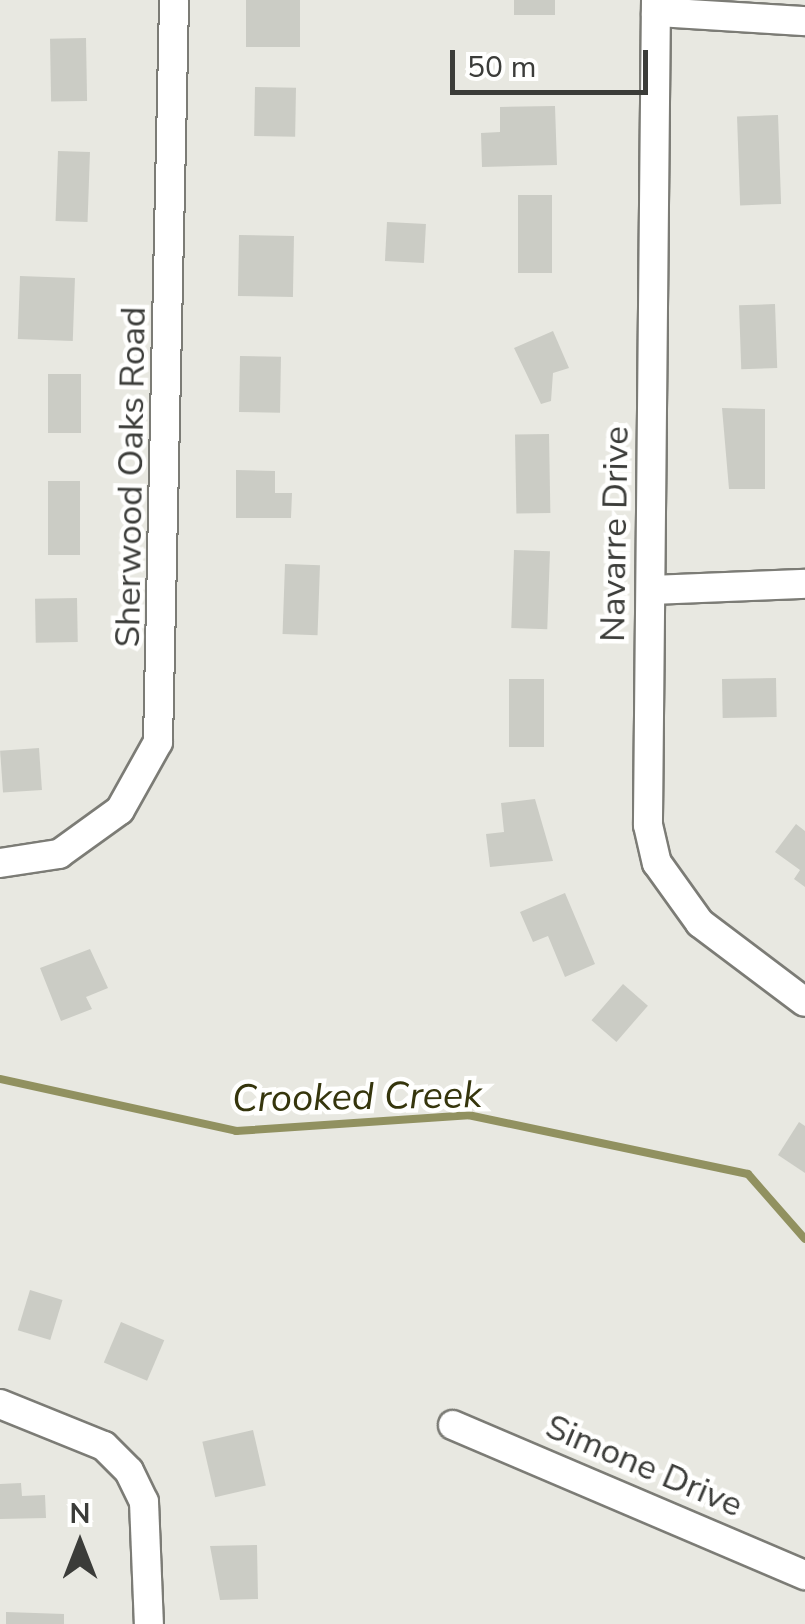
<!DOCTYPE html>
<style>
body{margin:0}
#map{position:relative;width:805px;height:1624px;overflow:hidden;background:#e8e8e1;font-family:"Nunito Sans",sans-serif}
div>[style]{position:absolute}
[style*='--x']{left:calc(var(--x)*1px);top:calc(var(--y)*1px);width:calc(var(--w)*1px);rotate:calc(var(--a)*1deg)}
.stream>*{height:8px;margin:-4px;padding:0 4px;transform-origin:4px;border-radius:4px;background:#919160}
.building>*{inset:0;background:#cbccc5;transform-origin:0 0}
.roads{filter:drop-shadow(2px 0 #7c7c76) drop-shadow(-2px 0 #7c7c76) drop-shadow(0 2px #7c7c76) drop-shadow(0 -2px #7c7c76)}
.minor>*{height:28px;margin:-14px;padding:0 14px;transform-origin:14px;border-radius:14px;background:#fff}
span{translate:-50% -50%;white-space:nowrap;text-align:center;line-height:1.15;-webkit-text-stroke:9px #fffffe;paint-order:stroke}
.street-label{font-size:35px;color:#3b3c39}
.water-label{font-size:38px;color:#35350c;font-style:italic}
.north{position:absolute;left:30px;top:1494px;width:100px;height:100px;-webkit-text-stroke:8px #fffffe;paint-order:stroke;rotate:0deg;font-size:28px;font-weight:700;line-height:40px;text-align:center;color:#3b3c39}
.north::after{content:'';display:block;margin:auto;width:35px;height:45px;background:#3b3c39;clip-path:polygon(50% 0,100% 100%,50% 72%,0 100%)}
.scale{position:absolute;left:450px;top:50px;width:198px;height:45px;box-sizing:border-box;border:5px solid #3b3c39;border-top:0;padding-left:12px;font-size:30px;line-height:35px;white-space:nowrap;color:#3b3c39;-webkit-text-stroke:8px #fffffe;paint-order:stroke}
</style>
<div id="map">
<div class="stream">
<i style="--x:0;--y:1079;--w:242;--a:12.4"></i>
<i style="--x:236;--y:1131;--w:233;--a:-3.9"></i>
<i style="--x:468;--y:1115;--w:286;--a:11.9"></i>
<i style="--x:748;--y:1174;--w:86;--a:48.8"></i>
</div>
<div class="building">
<i style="left:246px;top:0;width:54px;height:47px"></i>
<i style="left:514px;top:0;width:41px;height:15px"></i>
<i style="left:86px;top:38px;width:63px;height:36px;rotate:89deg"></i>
<i style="left:255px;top:87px;width:41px;height:49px;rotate:1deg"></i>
<i style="clip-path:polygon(555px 106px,557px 165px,482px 167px,481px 133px,500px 132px,500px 107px)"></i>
<i style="left:778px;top:115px;width:89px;height:41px;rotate:88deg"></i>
<i style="left:58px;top:151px;width:32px;height:70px;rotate:2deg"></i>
<i style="left:518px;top:195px;width:34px;height:78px"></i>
<i style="left:387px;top:222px;width:39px;height:39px;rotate:3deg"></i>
<i style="left:239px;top:235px;width:55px;height:61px;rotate:1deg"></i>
<i style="left:20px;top:276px;width:55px;height:63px;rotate:2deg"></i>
<i style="left:775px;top:304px;width:64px;height:36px;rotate:88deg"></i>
<i style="clip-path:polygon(553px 331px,569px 368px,553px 373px,551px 401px,541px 404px,514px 348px)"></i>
<i style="left:240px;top:356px;width:41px;height:56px;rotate:1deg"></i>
<i style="left:48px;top:374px;width:33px;height:59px"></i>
<i style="clip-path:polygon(722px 408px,765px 409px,765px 489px,729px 489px)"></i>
<i style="left:549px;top:434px;width:79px;height:34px;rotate:89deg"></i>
<i style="clip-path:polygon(236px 470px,275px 471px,275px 493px,292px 493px,291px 518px,236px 518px)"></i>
<i style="left:48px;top:481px;width:32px;height:74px"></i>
<i style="left:514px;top:550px;width:36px;height:78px;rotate:2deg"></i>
<i style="left:285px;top:564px;width:35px;height:70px;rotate:2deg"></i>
<i style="left:77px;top:598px;width:44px;height:42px;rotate:89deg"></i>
<i style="left:776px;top:678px;width:39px;height:54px;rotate:89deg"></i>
<i style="left:509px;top:679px;width:35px;height:68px"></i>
<i style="left:39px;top:748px;width:42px;height:39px;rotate:86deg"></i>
<i style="clip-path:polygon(535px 799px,553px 861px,490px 867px,486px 834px,504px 832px,501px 803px)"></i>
<i style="clip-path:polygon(796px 824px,805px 831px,805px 887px,794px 879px,800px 870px,775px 852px)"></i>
<i style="clip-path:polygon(565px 893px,595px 964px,565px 977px,548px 936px,533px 942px,520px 912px)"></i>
<i style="clip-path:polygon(90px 949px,108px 988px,86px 997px,92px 1009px,61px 1021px,40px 968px)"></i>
<i style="left:623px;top:984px;width:33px;height:48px;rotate:41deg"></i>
<i style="clip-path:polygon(799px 1122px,805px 1126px,805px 1173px,778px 1155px)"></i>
<i style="left:30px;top:1290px;width:34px;height:42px;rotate:17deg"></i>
<i style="left:121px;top:1322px;width:47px;height:44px;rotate:23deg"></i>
<i style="left:253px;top:1430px;width:57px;height:52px;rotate:77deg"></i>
<i style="clip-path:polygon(21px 1483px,22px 1496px,45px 1495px,46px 1518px,0 1519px,0 1484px)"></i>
<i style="clip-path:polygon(257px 1545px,258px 1599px,220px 1600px,210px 1546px)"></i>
<i style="clip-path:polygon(6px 1612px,64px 1614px,64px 1624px,6px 1624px)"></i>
</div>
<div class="roads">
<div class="minor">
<i style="--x:656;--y:0;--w:825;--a:90.56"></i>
<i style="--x:648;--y:825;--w:39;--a:77"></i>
<i style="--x:657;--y:863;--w:74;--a:54.4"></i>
<i style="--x:700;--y:923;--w:131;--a:37"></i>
<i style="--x:656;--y:12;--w:149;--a:3.5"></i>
<i style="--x:653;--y:590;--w:152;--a:-2.3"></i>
<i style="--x:0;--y:863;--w:60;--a:-8.7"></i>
<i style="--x:59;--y:854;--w:75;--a:-35.8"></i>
<i style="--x:120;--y:810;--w:78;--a:-60.8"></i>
<i style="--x:158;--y:742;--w:742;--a:-88.76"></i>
<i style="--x:0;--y:1404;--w:112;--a:22"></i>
<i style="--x:104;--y:1446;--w:35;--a:45"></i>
<i style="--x:129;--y:1471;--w:34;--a:64"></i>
<i style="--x:144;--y:1502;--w:122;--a:87.7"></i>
<i style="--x:453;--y:1425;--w:383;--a:23.1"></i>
</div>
</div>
<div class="street-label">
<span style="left:131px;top:477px;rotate:-89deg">Sherwood Oaks Road</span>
<span style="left:615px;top:534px;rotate:-89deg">Navarre Drive</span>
<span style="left:644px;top:1466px;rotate:23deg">Simone Drive</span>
</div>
<div class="water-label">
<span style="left:357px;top:1097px;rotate:-1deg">Crooked Creek</span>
</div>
<div class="north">N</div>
<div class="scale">50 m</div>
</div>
